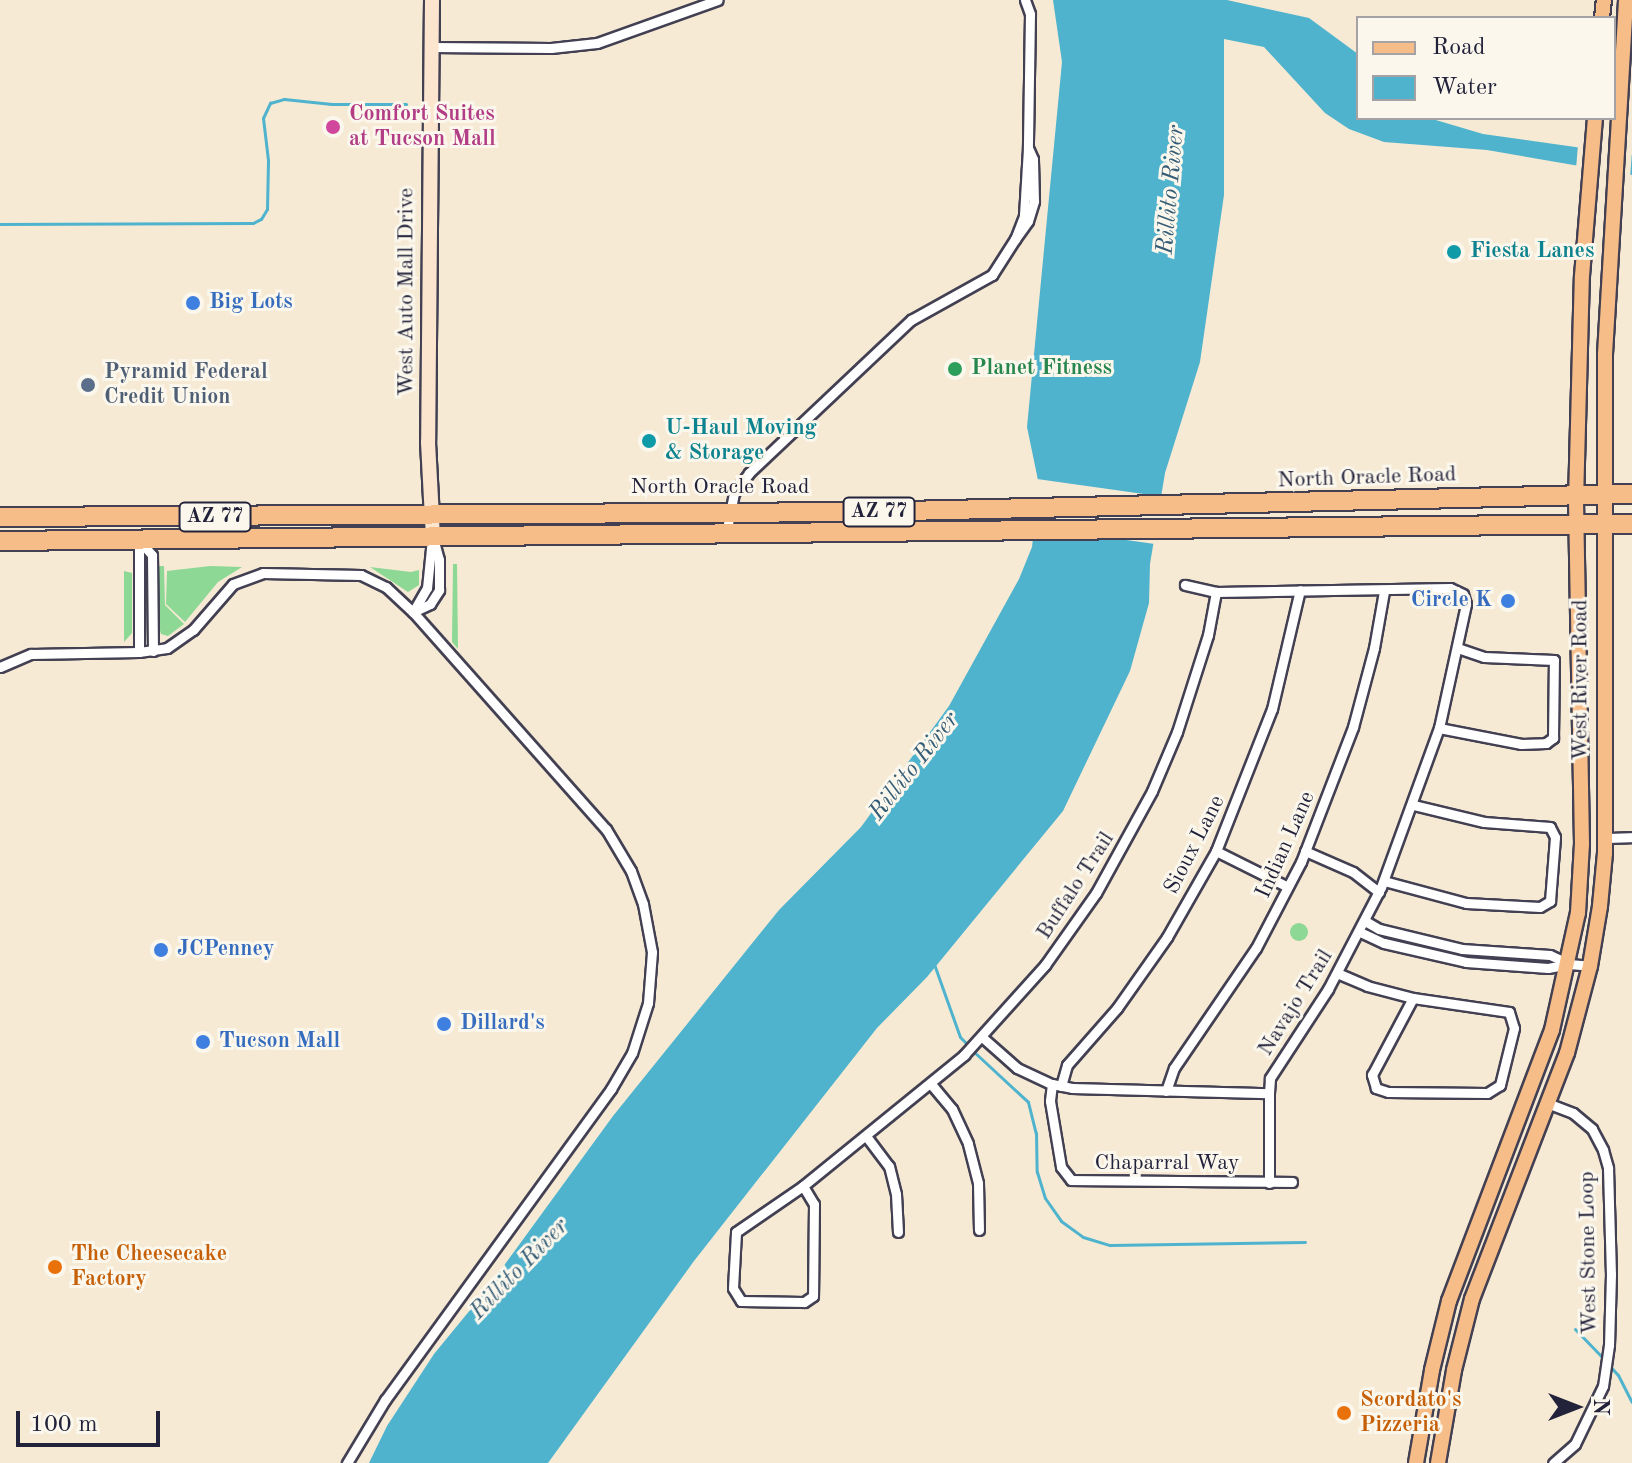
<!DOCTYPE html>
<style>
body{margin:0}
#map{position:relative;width:1632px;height:1463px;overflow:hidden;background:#f6ead5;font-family:"Old Standard TT",serif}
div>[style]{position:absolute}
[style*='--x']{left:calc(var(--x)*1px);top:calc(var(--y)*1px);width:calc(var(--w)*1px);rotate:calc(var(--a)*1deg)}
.green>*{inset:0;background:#8dd894}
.round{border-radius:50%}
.water>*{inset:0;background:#4fb3ce}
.pier>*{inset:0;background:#f6ead5;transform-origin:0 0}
.stream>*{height:3px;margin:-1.5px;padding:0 1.5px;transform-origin:1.5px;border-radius:1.5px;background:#4fb3ce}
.roads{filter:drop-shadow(2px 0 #424052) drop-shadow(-2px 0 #424052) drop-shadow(0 2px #424052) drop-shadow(0 -2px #424052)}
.street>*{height:9px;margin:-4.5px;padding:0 4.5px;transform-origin:4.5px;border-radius:4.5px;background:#fff}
.secondary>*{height:14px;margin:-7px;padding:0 7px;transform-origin:7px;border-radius:7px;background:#fce5cf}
.primary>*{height:14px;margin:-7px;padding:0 7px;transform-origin:7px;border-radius:7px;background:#f7bd88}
.highway>*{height:18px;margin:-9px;padding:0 9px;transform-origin:9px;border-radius:9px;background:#f7bd88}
.dots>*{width:22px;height:22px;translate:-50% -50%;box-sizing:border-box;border:4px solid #fbf7ec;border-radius:50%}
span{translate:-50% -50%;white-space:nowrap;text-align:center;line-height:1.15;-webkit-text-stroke:6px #fbf7ec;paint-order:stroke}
.shield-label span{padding:2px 6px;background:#fbf7ec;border:2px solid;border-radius:6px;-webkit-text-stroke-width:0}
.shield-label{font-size:20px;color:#22223b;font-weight:700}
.hotel-label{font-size:22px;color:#b23c85;font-weight:700}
.left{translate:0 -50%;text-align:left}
.culture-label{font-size:22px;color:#0d838f;font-weight:700}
.street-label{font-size:22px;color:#22223b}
.shop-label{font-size:22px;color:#366cbe;font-weight:700}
.right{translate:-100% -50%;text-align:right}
.leisure-label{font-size:22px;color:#27864d;font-weight:700}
.service-label{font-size:22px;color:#4e5e75;font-weight:700}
.food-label{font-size:22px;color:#c56008;font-weight:700}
.water-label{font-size:24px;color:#345c76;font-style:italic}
.legend{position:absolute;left:1356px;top:16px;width:260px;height:104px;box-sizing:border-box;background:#fbf7ec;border:2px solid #a4a2a5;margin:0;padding:10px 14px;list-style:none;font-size:24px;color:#22223b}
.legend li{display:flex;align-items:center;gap:16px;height:40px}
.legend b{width:40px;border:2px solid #a4a2a5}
.north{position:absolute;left:1536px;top:1367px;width:80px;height:80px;-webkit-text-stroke:6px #fbf7ec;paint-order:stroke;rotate:90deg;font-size:22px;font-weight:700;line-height:32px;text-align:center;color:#22223b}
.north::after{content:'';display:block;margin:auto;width:28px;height:36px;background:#22223b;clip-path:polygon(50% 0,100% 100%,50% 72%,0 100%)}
.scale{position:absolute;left:16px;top:1411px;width:144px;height:36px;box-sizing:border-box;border:4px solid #22223b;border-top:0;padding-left:10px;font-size:24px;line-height:28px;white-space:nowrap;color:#22223b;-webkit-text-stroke:6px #fbf7ec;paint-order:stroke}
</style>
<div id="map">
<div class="green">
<i style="clip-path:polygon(453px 564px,457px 564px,458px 649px,452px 642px)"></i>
<i style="clip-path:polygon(159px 566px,164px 566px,165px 605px,184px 624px,168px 636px,161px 634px,158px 624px)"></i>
<i style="clip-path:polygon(210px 566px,242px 567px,218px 582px,185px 622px,166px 604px,167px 571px)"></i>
<i style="clip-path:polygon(370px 567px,411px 572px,419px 570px,419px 585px,408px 592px)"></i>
<i style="clip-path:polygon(124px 571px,132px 573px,132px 633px,124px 642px)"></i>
<i class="round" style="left:1290px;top:923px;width:18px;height:18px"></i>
</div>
<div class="water">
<i style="clip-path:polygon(1053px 0,1227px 0,1309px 18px,1358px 54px,1358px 118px,1429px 118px,1483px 134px,1632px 155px,1632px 175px,1487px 150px,1384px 142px,1349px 129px,1325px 113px,1264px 47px,1224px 39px,1224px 195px,1200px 362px,1165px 473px,1150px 564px,1149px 603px,1130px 671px,1063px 811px,927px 977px,877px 1028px,694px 1261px,548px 1463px,369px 1463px,387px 1426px,434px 1354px,484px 1293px,613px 1116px,779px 910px,861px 827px,949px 706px,1019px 579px,1032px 547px,1039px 485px,1027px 427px,1062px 62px)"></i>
</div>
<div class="pier">
<i style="clip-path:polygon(1578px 145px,1632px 151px,1630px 179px,1576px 169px)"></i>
<i style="left:1165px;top:497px;width:48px;height:131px;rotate:98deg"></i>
</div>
<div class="stream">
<i style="--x:0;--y:224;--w:253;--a:-0.2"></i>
<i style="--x:253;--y:223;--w:9;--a:-27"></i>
<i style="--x:261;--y:219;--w:12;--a:-59"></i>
<i style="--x:267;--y:209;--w:49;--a:-88.8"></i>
<i style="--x:268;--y:160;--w:42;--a:-96.8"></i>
<i style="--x:263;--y:118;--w:17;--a:-65"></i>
<i style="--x:270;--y:103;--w:15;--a:-16"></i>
<i style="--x:284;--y:99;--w:48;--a:5.9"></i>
<i style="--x:332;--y:104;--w:74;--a:0"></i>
<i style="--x:934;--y:964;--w:77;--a:70.4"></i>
<i style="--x:960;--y:1037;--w:11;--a:45"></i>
<i style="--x:973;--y:1051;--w:75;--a:42.8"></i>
<i style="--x:1028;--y:1102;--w:32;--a:76"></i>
<i style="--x:1036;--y:1133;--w:39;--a:89"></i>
<i style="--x:1037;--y:1172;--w:27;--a:73"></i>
<i style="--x:1045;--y:1198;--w:28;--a:55"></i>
<i style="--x:1061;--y:1221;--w:27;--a:36"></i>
<i style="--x:1083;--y:1237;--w:28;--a:17"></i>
<i style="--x:1110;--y:1245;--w:195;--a:-0.9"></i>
<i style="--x:1575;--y:1329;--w:42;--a:46"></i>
<i style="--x:1609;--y:1365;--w:13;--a:48"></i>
<i style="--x:1618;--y:1375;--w:30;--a:63"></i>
</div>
<div class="roads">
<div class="street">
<i style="--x:1025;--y:0;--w:15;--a:70"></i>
<i style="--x:1030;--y:14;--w:134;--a:90.9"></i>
<i style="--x:1028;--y:148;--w:68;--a:93.4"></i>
<i style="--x:1024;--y:216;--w:25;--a:111"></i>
<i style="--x:1015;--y:239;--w:22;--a:-54"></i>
<i style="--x:1028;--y:221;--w:21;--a:-73"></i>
<i style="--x:1034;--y:201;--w:42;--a:-91.4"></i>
<i style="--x:1033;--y:159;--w:12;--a:-114"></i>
<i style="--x:431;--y:47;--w:120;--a:0.5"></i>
<i style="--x:551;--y:48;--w:46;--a:-6.2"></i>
<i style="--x:597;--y:43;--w:128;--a:-19.6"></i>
<i style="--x:726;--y:534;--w:42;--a:-79"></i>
<i style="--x:734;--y:493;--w:25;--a:-53"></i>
<i style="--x:749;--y:473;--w:223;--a:-43.4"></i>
<i style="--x:911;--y:320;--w:93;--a:-29.1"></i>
<i style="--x:992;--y:275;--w:43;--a:-57.4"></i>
<i style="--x:139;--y:540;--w:20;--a:49"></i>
<i style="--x:152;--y:555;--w:96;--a:89.4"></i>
<i style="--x:413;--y:612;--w:19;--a:-25"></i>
<i style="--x:430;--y:604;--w:17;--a:-57"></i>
<i style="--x:439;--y:590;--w:30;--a:-90"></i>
<i style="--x:439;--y:560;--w:24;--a:-105"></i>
<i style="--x:413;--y:612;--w:28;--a:-60"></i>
<i style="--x:427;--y:588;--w:49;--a:-84.2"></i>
<i style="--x:139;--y:652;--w:112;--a:-90"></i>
<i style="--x:0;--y:667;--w:34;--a:-23"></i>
<i style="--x:31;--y:654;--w:108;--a:-1.1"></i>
<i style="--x:139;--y:652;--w:28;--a:-8"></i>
<i style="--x:167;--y:648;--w:32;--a:-35"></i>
<i style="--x:193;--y:630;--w:61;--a:-49"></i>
<i style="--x:233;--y:584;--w:32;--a:-20"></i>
<i style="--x:263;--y:573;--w:98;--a:1.2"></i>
<i style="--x:361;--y:575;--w:28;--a:26"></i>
<i style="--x:386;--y:587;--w:37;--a:43"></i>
<i style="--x:413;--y:612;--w:290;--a:48.4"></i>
<i style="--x:606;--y:829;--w:49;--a:59.2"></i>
<i style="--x:631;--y:871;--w:35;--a:70"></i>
<i style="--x:643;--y:904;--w:49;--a:79.4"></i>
<i style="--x:652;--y:952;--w:51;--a:94.5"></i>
<i style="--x:648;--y:1003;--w:52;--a:107.7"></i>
<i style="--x:632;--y:1053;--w:42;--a:120.3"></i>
<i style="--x:611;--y:1089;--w:384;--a:126"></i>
<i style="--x:385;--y:1400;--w:74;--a:121.1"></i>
<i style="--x:1439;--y:728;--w:84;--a:11"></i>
<i style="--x:1521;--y:744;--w:25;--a:-2"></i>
<i style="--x:1546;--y:743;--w:9;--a:-36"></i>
<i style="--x:1553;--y:738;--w:78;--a:-89.3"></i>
<i style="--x:1554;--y:660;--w:70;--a:-177.5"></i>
<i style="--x:1484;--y:657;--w:28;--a:-161"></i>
<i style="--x:1605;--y:838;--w:27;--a:-2"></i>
<i style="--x:1216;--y:851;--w:80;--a:26.6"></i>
<i style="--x:1305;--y:851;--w:52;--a:23.6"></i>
<i style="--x:1353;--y:872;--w:33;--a:38"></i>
<i style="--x:1384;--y:881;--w:85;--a:15"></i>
<i style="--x:1466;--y:903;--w:74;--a:3.1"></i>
<i style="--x:1540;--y:907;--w:12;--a:-31"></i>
<i style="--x:1550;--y:901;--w:64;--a:-85.5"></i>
<i style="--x:1555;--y:837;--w:11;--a:-117"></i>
<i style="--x:1550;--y:827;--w:66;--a:-175.7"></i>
<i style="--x:1484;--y:822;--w:73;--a:-166.5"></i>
<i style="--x:1365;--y:921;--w:16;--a:30"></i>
<i style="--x:1379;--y:929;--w:85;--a:13.5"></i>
<i style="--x:1462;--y:949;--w:88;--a:3.9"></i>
<i style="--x:1550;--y:955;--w:21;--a:25"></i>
<i style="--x:1360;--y:932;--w:26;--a:25"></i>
<i style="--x:1384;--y:943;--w:84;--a:13"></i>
<i style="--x:1466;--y:962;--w:82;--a:4.2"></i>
<i style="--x:1548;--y:968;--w:21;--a:-11"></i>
<i style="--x:1569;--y:964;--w:21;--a:5"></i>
<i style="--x:1337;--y:973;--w:33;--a:23"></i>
<i style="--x:1367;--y:986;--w:48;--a:14.6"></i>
<i style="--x:1413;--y:998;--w:97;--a:8.3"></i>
<i style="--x:1509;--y:1012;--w:17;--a:73"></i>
<i style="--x:1514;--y:1028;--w:59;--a:103.8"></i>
<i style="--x:1500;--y:1085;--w:15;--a:148"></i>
<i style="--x:1487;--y:1093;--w:99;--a:-179.4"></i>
<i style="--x:1388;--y:1092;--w:13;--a:-162"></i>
<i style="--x:1376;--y:1088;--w:14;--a:-107"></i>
<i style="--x:1372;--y:1075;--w:87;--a:-62"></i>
<i style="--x:982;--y:1037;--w:47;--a:41.5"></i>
<i style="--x:1017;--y:1068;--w:38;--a:25"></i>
<i style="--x:1052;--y:1084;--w:20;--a:11"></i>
<i style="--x:1072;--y:1088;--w:197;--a:1.5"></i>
<i style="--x:1269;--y:1093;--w:15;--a:-86"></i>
<i style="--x:1270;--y:1078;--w:106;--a:-56.9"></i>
<i style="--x:1328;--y:989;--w:115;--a:-62.5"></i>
<i style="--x:1381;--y:887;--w:169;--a:-70"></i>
<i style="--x:1439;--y:728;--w:127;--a:-77.7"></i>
<i style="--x:1466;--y:604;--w:10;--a:-107"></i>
<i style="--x:1463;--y:594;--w:14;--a:-155"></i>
<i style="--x:1450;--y:588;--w:234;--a:179"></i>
<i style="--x:1216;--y:592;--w:32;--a:-167"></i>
<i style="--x:931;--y:1084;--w:33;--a:50"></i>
<i style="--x:952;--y:1109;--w:38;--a:65"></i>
<i style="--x:968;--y:1144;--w:40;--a:75.6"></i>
<i style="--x:978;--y:1183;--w:47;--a:88.8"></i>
<i style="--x:1052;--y:1084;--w:17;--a:97"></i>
<i style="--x:1050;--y:1101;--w:67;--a:80.5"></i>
<i style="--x:1061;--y:1167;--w:16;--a:52"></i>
<i style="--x:1071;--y:1180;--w:221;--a:0.5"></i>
<i style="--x:1061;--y:1086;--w:22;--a:-74"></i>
<i style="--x:1067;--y:1065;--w:76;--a:-48.7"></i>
<i style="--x:1117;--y:1008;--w:87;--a:-54.8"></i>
<i style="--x:1167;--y:937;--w:99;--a:-60.3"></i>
<i style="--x:1216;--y:851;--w:153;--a:-68.5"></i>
<i style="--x:1272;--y:709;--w:122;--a:-76.8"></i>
<i style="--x:1166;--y:1091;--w:24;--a:-71"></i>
<i style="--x:1174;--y:1068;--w:145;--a:-55.7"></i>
<i style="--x:1256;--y:948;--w:97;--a:-62.4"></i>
<i style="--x:1301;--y:862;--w:145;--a:-68.9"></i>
<i style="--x:1353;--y:727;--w:82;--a:-75.1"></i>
<i style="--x:1374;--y:648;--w:58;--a:-80"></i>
<i style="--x:1269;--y:1093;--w:90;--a:90"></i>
<i style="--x:1547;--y:1103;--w:28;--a:21"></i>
<i style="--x:1573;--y:1113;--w:25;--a:40"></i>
<i style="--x:1592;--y:1129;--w:24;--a:62"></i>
<i style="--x:1603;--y:1150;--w:19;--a:74"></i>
<i style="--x:1608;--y:1168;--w:106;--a:88.4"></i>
<i style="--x:1611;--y:1274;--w:71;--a:91.6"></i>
<i style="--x:1609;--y:1345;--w:41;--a:98.3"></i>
<i style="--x:1603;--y:1386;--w:64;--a:115.8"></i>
<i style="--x:1575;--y:1444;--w:29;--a:139"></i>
<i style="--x:866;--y:1136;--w:38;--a:53"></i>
<i style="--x:889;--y:1166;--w:29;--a:76"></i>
<i style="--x:896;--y:1194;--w:38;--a:87"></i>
<i style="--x:803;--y:1186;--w:21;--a:59"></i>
<i style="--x:814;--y:1204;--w:92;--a:90.6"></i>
<i style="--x:813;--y:1296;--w:11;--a:146"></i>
<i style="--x:804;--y:1302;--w:63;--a:-179.1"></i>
<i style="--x:741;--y:1301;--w:15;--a:-122"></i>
<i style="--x:733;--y:1288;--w:56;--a:-86.9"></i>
<i style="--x:736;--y:1232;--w:81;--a:-34.5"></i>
<i style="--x:803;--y:1186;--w:208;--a:-39.1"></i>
<i style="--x:964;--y:1055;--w:121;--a:-48"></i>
<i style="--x:1045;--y:965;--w:88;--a:-54.7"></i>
<i style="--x:1096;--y:893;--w:116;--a:-61.2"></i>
<i style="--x:1152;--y:791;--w:64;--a:-67"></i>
<i style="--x:1177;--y:732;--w:102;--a:-72.3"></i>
<i style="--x:1208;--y:635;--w:44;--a:-79.5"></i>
</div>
<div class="secondary">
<i style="--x:432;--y:0;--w:442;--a:90.5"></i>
<i style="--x:428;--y:442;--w:94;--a:87"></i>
</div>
<div class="primary">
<i style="--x:1602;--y:18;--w:18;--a:-84"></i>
<i style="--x:1416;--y:1463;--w:94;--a:-80.2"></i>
<i style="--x:1432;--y:1370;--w:71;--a:-76.2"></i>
<i style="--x:1449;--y:1301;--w:290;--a:-69.2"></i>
<i style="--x:1552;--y:1030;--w:120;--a:-77.5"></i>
<i style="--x:1578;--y:913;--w:69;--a:-86.7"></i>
<i style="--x:1582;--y:844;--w:343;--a:-91"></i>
<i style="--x:1576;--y:501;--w:225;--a:-88.5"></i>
<i style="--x:1582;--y:276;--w:159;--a:-85.3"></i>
<i style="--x:1438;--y:1463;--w:94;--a:-80.2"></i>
<i style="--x:1454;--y:1370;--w:73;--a:-75.8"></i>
<i style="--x:1472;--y:1299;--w:264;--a:-68.9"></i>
<i style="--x:1567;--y:1053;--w:90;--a:-75.2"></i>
<i style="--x:1590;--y:966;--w:61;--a:-80.5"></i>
<i style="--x:1600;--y:906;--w:53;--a:-84.6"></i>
<i style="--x:1605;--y:853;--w:499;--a:-90"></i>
<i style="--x:1605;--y:354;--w:355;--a:-86.6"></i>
</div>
<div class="highway">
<i style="--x:0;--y:517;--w:862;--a:-0.33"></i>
<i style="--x:862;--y:512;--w:770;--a:-1.34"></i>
<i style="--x:0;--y:541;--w:1632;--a:-0.6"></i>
</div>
</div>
<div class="dots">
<i style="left:333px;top:127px;background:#d1479c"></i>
<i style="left:1454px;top:252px;background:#0f9aa8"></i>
<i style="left:193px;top:303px;background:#3f7fe0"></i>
<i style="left:955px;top:369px;background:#2e9e5b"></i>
<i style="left:88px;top:385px;background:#5c6f8a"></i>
<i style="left:649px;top:441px;background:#0f9aa8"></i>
<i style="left:1508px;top:601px;background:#3f7fe0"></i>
<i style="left:161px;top:950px;background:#3f7fe0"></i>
<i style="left:444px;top:1024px;background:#3f7fe0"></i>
<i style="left:203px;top:1042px;background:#3f7fe0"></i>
<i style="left:55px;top:1267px;background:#e8710a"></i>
<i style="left:1344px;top:1413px;background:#e8710a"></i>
</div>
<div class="shield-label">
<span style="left:879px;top:512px">AZ 77</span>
<span style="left:215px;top:517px">AZ 77</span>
</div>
<div class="hotel-label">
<span class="left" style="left:349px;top:127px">Comfort Suites<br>at Tucson Mall</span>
</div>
<div class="culture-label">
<span class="left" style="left:1470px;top:252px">Fiesta Lanes</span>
<span class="left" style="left:665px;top:441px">U-Haul Moving<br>&amp; Storage</span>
</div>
<div class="street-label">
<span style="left:407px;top:292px;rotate:-90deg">West Auto Mall Drive</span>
<span style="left:1367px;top:478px;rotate:-2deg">North Oracle Road</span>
<span style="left:720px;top:488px">North Oracle Road</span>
<span style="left:1581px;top:680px;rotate:-90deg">West River Road</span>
<span style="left:1195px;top:845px;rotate:-63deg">Sioux Lane</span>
<span style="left:1286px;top:845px;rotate:-66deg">Indian Lane</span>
<span style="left:1076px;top:886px;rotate:-57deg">Buffalo Trail</span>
<span style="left:1296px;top:1003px;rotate:-58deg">Navajo Trail</span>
<span style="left:1167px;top:1164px">Chaparral Way</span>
<span style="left:1589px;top:1253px;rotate:-91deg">West Stone Loop</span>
</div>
<div class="shop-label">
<span class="left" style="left:209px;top:303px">Big Lots</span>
<span class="right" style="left:1492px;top:601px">Circle K</span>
<span class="left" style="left:177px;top:950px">JCPenney</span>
<span class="left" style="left:460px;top:1024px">Dillard's</span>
<span class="left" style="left:219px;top:1042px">Tucson Mall</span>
</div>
<div class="leisure-label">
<span class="left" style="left:971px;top:369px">Planet Fitness</span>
</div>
<div class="service-label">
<span class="left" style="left:104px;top:385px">Pyramid Federal<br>Credit Union</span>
</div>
<div class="food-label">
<span class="left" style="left:71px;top:1267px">The Cheesecake<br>Factory</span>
<span class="left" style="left:1360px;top:1413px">Scordato's<br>Pizzeria</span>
</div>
<div class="water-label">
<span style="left:1172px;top:190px;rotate:-85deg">Rillito River</span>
<span style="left:915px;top:767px;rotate:-52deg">Rillito River</span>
<span style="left:520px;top:1270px;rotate:-46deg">Rillito River</span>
</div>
<ul class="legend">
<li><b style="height:10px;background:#f7bd88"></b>Road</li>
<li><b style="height:22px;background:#4fb3ce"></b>Water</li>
</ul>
<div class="north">N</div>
<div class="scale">100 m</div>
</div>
